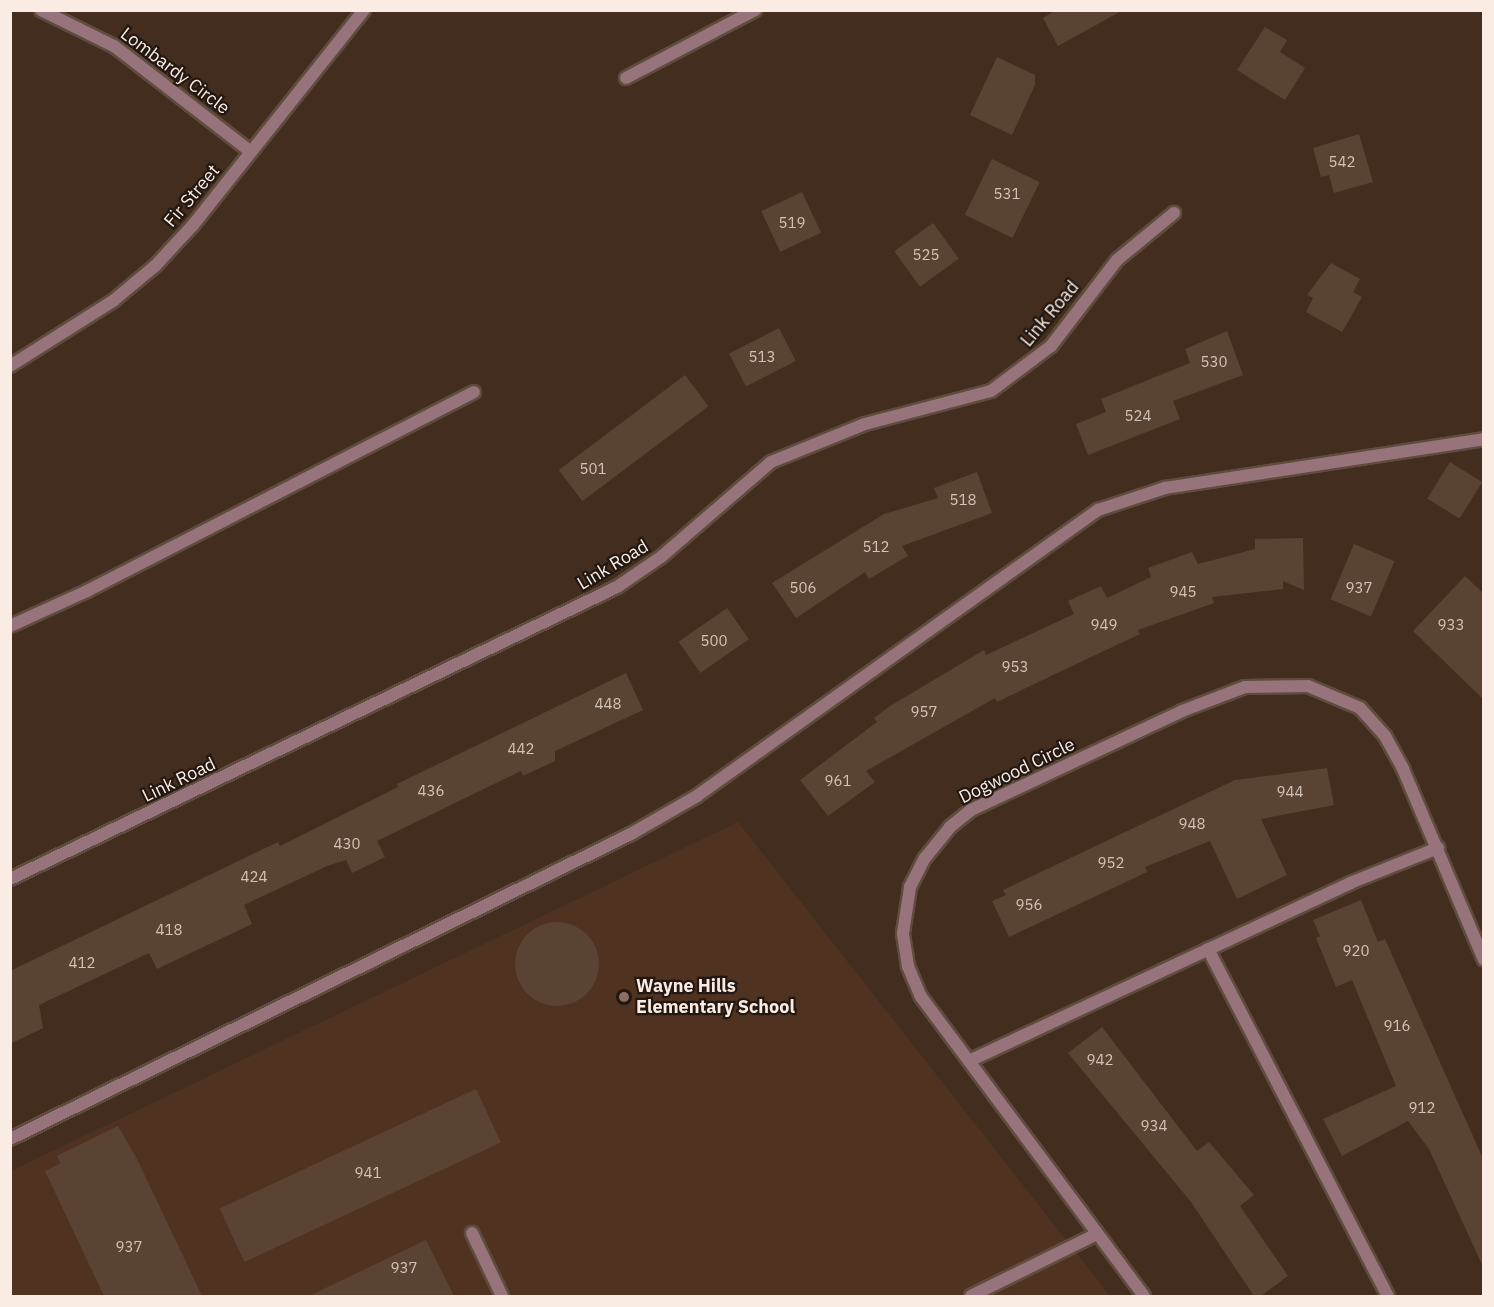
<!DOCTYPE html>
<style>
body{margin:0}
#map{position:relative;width:1494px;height:1307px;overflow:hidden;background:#432d1e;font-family:"IBM Plex Sans",sans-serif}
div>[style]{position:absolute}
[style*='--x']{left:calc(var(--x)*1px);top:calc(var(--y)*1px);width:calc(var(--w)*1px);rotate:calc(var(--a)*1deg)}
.built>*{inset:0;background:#4f3320}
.building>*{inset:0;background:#5b4333;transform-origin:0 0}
.round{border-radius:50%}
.roads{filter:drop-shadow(2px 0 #604c3e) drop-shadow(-2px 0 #604c3e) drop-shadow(0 2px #604c3e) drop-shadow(0 -2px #604c3e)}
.service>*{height:12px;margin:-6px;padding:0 6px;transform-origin:6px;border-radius:6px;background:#97747b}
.minor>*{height:12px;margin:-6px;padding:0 6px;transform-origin:6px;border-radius:6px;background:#97747b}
.dots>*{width:16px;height:16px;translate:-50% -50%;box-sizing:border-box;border:3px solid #221811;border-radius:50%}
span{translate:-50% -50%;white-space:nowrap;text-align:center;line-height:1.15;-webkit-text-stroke:4.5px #221811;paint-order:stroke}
.number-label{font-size:15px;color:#d3c2b7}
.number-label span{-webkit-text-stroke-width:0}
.street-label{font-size:18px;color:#fbece3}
.poi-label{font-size:18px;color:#fbece3;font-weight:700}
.left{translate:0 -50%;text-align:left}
.frame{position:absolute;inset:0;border:12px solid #fbece3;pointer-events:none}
</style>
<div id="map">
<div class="built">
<i style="clip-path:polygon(738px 822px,1110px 1296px,11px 1296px,11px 1171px)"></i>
</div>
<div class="building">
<i style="clip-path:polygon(1056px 10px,1123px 10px,1058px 46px,1043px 18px)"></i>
<i style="clip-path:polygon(1265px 27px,1287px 40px,1280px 52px,1305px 68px,1285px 100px,1237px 70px)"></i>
<i style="clip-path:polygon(997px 57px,1035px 75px,1035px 85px,1012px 135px,970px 115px)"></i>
<i style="clip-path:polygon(1359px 134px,1373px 182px,1334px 193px,1329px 175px,1321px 177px,1313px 148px)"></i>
<i style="left:992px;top:159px;width:53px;height:62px;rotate:26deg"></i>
<i style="left:802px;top:192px;width:45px;height:45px;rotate:65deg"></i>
<i style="left:933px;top:223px;width:44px;height:48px;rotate:54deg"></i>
<i style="clip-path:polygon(1331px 263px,1360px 279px,1353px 292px,1362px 297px,1342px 332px,1306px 312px,1313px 298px,1307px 295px)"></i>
<i style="left:779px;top:328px;width:37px;height:56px;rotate:63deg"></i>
<i style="clip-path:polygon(1227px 331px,1243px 375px,1173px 401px,1180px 419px,1088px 455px,1076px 424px,1106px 412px,1101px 399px,1190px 363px,1185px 349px)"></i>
<i style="left:685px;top:375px;width:39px;height:158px;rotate:53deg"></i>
<i style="left:1450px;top:462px;width:38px;height:43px;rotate:32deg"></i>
<i style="clip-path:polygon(977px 472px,992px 513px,902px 546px,908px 556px,869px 579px,865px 572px,796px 618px,772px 583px,884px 514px,938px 498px,934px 488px)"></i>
<i style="clip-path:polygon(1303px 538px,1304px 590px,1283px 581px,1283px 589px,1212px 597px,1214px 603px,1138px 630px,1140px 634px,1053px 675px,997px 702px,995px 698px,866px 771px,875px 782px,828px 816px,800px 780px,877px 722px,874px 718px,890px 706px,984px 650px,986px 655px,1074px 614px,1068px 601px,1101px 586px,1107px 598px,1151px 577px,1148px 568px,1192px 552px,1198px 564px,1255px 549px,1255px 539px)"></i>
<i style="left:1354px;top:544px;width:44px;height:60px;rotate:23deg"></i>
<i style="clip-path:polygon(1465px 576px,1484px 594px,1484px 700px,1413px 631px)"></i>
<i style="left:727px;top:608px;width:38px;height:59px;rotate:55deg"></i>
<i style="clip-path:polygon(626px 673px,643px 710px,555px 751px,555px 761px,523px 776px,521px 771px,377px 841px,385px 857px,352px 873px,346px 860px,327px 866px,244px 905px,252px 924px,157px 969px,149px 953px,39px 1005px,43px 1028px,10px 1044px,10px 971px,278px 842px,280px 846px,398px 787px,397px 784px)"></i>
<i style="clip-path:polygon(1327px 768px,1334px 805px,1261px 819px,1287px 875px,1237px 899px,1210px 841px,1145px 867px,1147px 872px,1009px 937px,992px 901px,1006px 895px,1003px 890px,1235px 780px)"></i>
<i style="clip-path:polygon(1361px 900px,1378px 942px,1385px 939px,1484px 1161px,1484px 1269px,1429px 1149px,1408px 1121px,1342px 1156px,1323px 1119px,1396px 1086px,1352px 980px,1336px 987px,1316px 938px,1320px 936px,1313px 920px)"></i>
<i class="round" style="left:515px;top:922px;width:84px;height:84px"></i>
<i style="clip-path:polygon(1102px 1027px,1197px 1151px,1209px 1142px,1254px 1195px,1240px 1206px,1288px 1276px,1261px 1296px,1254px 1296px,1191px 1202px,1068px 1053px)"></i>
<i style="left:476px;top:1089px;width:59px;height:283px;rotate:65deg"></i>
<i style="clip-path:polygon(118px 1126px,137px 1159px,202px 1296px,104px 1296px,45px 1171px,61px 1163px,57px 1156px)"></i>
<i style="clip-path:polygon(426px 1240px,454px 1296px,309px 1296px)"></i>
</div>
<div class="roads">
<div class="service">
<i style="--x:626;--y:78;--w:146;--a:-27.8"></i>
<i style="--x:10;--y:626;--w:85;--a:-24.4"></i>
<i style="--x:87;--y:591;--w:435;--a:-27.2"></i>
<i style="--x:1208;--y:949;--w:391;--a:62.6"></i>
<i style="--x:969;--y:1061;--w:421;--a:-25"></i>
<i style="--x:1350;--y:883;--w:95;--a:-21.7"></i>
<i style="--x:10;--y:1139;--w:690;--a:-26.16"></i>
<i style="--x:629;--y:835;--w:78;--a:-29.8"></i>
<i style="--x:697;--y:796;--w:493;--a:-35.5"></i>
<i style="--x:1098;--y:510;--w:71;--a:-18.2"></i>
<i style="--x:1165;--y:488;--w:323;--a:-8.7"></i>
<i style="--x:472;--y:1233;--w:70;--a:64.5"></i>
<i style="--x:971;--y:1296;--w:140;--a:-26.2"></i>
</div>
<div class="minor">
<i style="--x:41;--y:10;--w:81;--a:26.3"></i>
<i style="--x:114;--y:46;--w:173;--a:37.7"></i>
<i style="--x:10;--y:366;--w:122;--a:-32.3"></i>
<i style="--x:113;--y:301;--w:56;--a:-39.9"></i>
<i style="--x:156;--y:265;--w:54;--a:-47.2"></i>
<i style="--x:193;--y:225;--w:275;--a:-51.5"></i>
<i style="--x:10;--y:879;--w:674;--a:-25.69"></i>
<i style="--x:617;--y:587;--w:53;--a:-34.3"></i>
<i style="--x:661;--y:557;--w:145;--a:-40.8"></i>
<i style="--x:771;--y:462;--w:101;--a:-22"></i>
<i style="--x:865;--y:424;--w:130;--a:-14.7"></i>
<i style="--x:991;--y:391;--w:75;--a:-36.9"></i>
<i style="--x:1051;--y:346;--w:108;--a:-52.5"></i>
<i style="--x:1117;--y:260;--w:74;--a:-39.5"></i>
<i style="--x:1144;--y:1296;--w:373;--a:-126.7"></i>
<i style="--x:921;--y:997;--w:34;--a:-113"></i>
<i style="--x:908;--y:966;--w:33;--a:-99"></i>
<i style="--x:903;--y:933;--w:47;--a:-81.3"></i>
<i style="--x:910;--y:887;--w:33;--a:-63"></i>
<i style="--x:925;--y:858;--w:40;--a:-51"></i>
<i style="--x:950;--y:827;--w:27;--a:-39"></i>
<i style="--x:971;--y:810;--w:233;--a:-25.1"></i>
<i style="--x:1182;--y:711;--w:67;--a:-20.9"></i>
<i style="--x:1245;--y:687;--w:63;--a:-0.9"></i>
<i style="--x:1308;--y:686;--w:56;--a:22.9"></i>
<i style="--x:1360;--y:708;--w:38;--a:48"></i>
<i style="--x:1385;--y:736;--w:38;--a:61"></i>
<i style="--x:1403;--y:769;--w:207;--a:67"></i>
</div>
</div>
<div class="dots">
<i style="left:624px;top:997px;background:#8d6e63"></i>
</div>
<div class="number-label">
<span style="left:1342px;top:162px">542</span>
<span style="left:1007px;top:194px">531</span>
<span style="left:792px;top:223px">519</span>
<span style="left:926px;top:255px">525</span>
<span style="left:762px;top:357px">513</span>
<span style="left:1214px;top:362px">530</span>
<span style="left:1138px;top:416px">524</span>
<span style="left:593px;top:469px">501</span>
<span style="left:963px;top:500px">518</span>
<span style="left:876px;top:547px">512</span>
<span style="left:803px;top:588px">506</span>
<span style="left:1359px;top:588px">937</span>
<span style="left:1183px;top:592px">945</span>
<span style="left:1104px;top:625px">949</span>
<span style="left:1451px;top:625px">933</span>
<span style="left:714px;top:641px">500</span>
<span style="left:1015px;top:667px">953</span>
<span style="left:608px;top:704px">448</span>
<span style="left:924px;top:712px">957</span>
<span style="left:521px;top:749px">442</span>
<span style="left:838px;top:781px">961</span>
<span style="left:431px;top:791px">436</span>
<span style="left:1290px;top:792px">944</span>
<span style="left:1192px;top:824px">948</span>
<span style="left:347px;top:844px">430</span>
<span style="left:1111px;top:863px">952</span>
<span style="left:254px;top:877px">424</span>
<span style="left:1029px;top:905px">956</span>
<span style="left:169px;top:930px">418</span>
<span style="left:1356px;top:951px">920</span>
<span style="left:82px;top:963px">412</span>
<span style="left:1397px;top:1026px">916</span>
<span style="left:1100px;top:1060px">942</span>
<span style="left:1422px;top:1108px">912</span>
<span style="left:1154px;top:1126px">934</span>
<span style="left:368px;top:1173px">941</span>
<span style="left:129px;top:1247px">937</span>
<span style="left:404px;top:1268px">937</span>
</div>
<div class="street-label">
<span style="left:175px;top:71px;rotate:37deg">Lombardy Circle</span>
<span style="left:192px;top:196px;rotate:-50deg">Fir Street</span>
<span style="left:1050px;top:314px;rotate:-50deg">Link Road</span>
<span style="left:613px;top:565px;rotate:-31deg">Link Road</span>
<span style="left:1017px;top:771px;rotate:-26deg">Dogwood Circle</span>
<span style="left:179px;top:780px;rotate:-26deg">Link Road</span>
</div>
<div class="poi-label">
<span class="left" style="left:636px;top:997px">Wayne Hills<br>Elementary School</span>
</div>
<div class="frame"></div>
</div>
